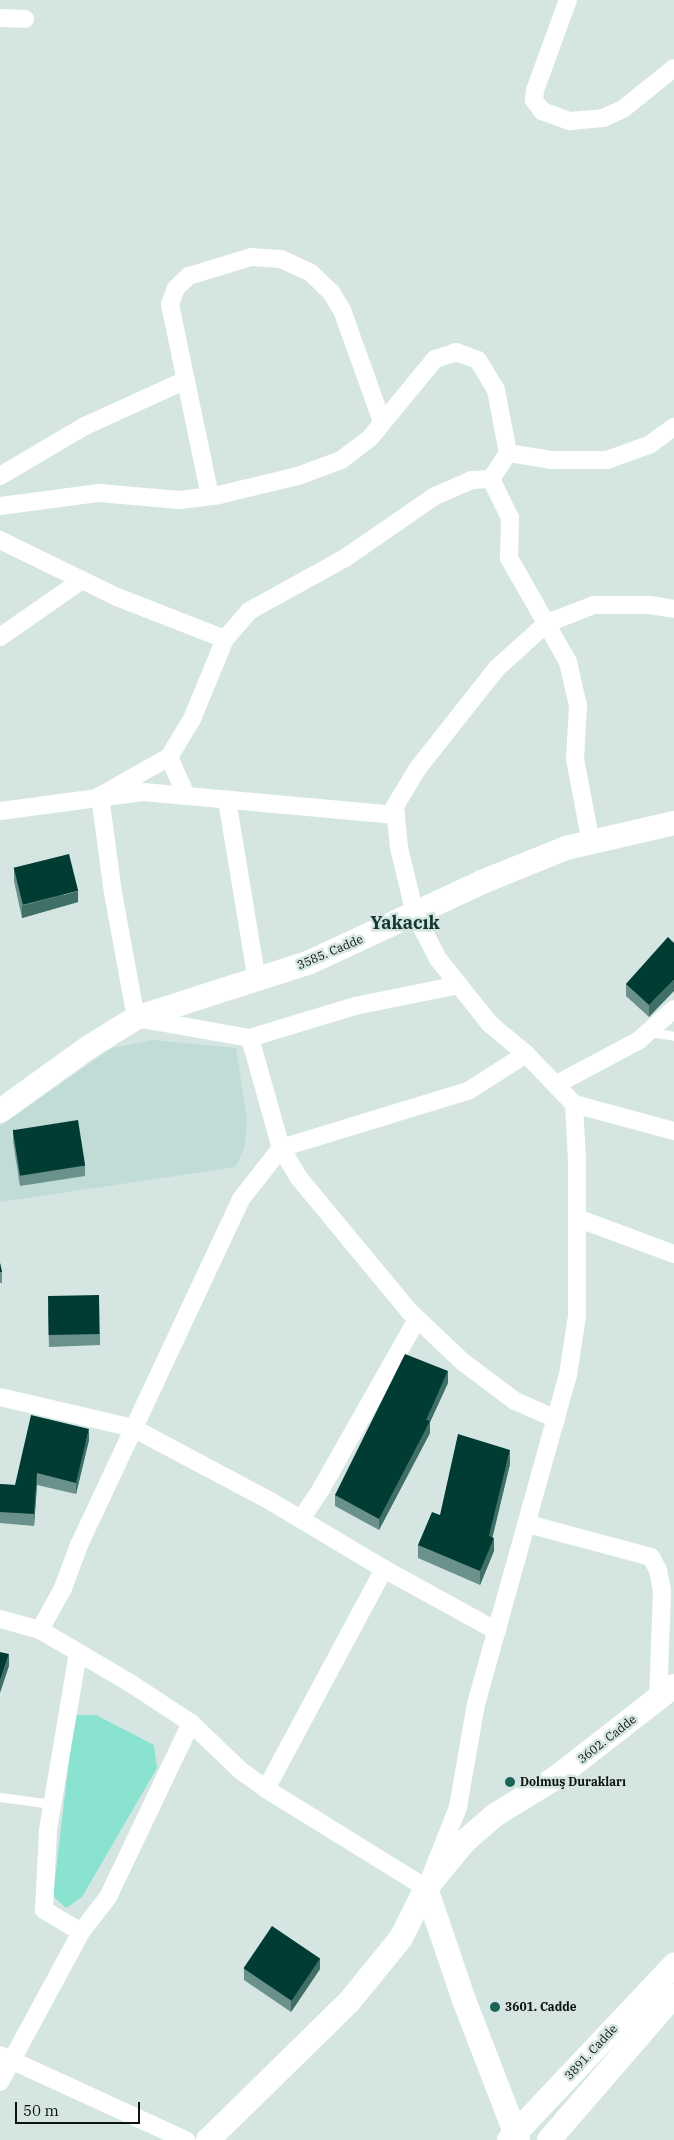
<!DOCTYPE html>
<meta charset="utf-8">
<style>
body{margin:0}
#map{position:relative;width:674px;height:2140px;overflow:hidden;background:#d5e6e2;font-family:"IBM Plex Serif",serif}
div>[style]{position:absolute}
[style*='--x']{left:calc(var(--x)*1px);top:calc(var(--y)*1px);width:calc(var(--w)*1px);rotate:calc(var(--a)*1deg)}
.built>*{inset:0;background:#c1dcd6}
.green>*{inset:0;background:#8ae2d1}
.lane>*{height:9px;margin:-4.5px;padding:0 4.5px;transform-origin:4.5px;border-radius:4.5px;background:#fff}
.street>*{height:18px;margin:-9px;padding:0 9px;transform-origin:9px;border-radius:9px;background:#fff}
.secondary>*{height:24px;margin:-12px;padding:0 12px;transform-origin:12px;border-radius:12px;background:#fff}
.wall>*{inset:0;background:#6a918b}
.shaded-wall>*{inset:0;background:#406f68}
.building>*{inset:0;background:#003c34;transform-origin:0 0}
.dots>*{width:14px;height:14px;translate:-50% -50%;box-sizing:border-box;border:2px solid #d5e6e2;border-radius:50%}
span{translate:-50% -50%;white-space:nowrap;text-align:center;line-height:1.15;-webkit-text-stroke:5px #d5e6e2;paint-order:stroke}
.street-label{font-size:12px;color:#0c1211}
.poi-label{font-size:12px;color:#0c1211;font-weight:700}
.left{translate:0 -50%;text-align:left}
.district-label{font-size:18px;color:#14352f;font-weight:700}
.scale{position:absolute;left:15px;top:2102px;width:125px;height:22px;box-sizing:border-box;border:2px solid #0c1211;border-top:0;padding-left:6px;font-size:15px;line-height:18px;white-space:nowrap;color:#0c1211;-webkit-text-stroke:4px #d5e6e2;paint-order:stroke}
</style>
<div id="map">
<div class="built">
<i style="clip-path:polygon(153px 1040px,236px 1048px,247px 1119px,245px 1146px,236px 1167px,0 1202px,0 1126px,112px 1048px)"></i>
</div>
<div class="green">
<i style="clip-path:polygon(77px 1715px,96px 1715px,154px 1745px,157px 1768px,82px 1897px,66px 1908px,53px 1896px,74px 1718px)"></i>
</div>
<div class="lane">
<i style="--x:650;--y:1032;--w:24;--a:9"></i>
<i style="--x:0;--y:1797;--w:52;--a:7.7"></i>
</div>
<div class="street">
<i style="--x:568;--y:0;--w:96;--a:110.1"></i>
<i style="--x:535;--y:90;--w:10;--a:96"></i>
<i style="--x:534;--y:100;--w:14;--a:54"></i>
<i style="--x:542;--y:111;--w:30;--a:20"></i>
<i style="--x:570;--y:121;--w:33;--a:-5"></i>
<i style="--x:603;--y:118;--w:22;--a:-24"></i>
<i style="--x:623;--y:109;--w:65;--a:-38.8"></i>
<i style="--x:0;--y:18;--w:25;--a:2"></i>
<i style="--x:508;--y:453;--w:45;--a:9"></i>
<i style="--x:552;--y:460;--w:55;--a:0"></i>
<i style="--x:607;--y:460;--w:45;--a:-19.7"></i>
<i style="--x:649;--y:445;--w:31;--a:-36"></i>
<i style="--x:0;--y:476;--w:99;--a:-30.5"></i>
<i style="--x:85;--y:426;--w:111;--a:-24.5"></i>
<i style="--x:491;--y:479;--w:43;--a:64"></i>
<i style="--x:510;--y:518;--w:40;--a:91.4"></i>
<i style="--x:509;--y:558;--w:120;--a:60.4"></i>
<i style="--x:568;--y:662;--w:45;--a:77.2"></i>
<i style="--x:578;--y:706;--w:53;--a:93.2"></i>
<i style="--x:575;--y:759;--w:86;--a:79.2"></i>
<i style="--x:210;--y:496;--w:196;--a:-101.8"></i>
<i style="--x:170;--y:304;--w:17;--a:-69"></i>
<i style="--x:176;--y:288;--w:18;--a:-43"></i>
<i style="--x:189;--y:276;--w:65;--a:-17"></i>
<i style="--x:251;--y:257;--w:30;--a:4"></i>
<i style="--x:281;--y:259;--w:33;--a:25"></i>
<i style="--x:311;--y:273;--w:28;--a:44"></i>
<i style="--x:331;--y:292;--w:21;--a:59"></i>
<i style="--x:342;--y:310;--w:119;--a:70.3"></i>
<i style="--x:0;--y:506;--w:100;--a:-7.5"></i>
<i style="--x:99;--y:493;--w:81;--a:4.9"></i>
<i style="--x:180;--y:500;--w:39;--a:-7"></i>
<i style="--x:219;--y:495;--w:81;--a:-13.5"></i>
<i style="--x:298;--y:476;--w:46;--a:-20.4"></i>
<i style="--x:341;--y:460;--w:36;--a:-37"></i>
<i style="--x:370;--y:438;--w:102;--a:-50.6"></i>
<i style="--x:435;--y:359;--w:22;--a:-18"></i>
<i style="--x:456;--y:352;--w:23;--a:20"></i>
<i style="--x:478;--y:360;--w:35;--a:59"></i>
<i style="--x:496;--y:390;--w:64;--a:79.2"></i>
<i style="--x:508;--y:453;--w:31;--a:123"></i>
<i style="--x:0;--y:540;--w:130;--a:26"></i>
<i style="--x:117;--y:597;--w:116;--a:21.3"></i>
<i style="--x:0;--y:637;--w:100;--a:-34.8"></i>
<i style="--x:169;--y:757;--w:42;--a:65.9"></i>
<i style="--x:227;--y:800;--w:183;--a:80.6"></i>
<i style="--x:0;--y:811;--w:144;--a:-7.6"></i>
<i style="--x:143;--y:792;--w:254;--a:5.2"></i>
<i style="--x:459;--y:985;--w:106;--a:168.6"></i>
<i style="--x:355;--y:1006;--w:110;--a:163.1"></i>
<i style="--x:250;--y:1038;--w:116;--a:-170"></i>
<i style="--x:136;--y:1018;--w:127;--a:-100.4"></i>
<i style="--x:113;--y:893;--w:98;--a:-97.6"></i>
<i style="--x:100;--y:796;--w:79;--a:-29.5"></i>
<i style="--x:169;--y:757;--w:44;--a:-58.8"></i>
<i style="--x:192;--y:719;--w:87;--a:-67.6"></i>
<i style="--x:225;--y:639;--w:37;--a:-49"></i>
<i style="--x:249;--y:611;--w:110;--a:-28.9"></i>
<i style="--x:345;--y:558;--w:109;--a:-34.6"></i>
<i style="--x:435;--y:496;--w:40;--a:-23.4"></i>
<i style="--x:472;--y:480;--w:19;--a:-3"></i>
<i style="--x:250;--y:1038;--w:114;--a:74.3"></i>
<i style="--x:281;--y:1148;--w:35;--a:59"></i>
<i style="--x:299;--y:1178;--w:173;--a:50.4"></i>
<i style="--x:409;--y:1311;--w:74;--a:43.4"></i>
<i style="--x:463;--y:1362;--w:65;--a:36.9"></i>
<i style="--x:515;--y:1401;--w:45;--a:23.7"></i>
<i style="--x:557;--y:1084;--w:92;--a:-28"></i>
<i style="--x:638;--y:1041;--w:48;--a:-41.6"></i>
<i style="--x:574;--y:1104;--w:104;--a:15.1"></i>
<i style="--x:577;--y:1218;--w:103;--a:20.4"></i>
<i style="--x:0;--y:1397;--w:137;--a:13.1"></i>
<i style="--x:133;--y:1428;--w:157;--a:28"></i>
<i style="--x:272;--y:1502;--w:131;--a:30.9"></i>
<i style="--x:384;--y:1569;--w:129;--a:28.8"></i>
<i style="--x:301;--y:1519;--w:36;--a:-56"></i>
<i style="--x:321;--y:1489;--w:195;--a:-60.5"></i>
<i style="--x:528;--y:1524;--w:127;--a:15"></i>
<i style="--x:651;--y:1557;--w:15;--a:62"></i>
<i style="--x:658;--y:1570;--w:21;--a:79"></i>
<i style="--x:662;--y:1591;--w:108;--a:92.1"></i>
<i style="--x:0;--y:1619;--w:41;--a:15.4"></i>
<i style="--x:40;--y:1630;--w:104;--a:30.5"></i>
<i style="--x:130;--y:1683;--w:73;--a:33.3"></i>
<i style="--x:191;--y:1723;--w:68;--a:43.8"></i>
<i style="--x:240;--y:1770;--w:32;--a:36"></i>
<i style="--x:266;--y:1789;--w:188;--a:31.7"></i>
<i style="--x:426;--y:1888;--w:87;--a:-68.4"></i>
<i style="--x:458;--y:1807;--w:105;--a:-80.1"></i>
<i style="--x:476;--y:1704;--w:342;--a:-74.4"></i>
<i style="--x:568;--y:1375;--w:60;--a:-81.3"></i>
<i style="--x:577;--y:1316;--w:156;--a:-90"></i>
<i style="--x:577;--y:1160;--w:56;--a:-93.1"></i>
<i style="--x:574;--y:1104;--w:69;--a:-133.8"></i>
<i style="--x:526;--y:1054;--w:47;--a:-140.2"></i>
<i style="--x:490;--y:1024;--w:83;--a:-128.7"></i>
<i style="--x:438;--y:959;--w:51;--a:-117.1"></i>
<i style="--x:415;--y:914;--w:68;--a:-103.6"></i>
<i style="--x:399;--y:848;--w:42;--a:-95.4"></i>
<i style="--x:395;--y:806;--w:44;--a:-58.8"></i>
<i style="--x:418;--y:768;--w:127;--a:-51.7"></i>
<i style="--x:497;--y:668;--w:67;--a:-42"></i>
<i style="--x:547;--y:623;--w:50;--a:-21"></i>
<i style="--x:594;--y:605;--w:56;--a:0"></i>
<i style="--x:650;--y:605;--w:24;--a:9"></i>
<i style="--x:40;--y:1630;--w:48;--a:-61.3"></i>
<i style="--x:63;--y:1588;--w:46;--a:-69.6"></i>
<i style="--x:79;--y:1545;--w:382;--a:-64.9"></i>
<i style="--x:241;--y:1199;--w:65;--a:-51.9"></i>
<i style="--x:281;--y:1148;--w:195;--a:-17"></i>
<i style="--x:468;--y:1091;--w:69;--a:-32.5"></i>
<i style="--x:266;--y:1789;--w:250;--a:-61.8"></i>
<i style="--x:81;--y:1932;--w:44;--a:-52.4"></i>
<i style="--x:108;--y:1897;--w:193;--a:-64.5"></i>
<i style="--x:0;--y:2055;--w:205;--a:24.6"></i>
<i style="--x:0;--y:2082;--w:170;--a:-61.6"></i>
<i style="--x:81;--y:1932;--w:43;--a:-149.3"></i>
<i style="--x:44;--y:1910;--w:80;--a:-87.1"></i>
<i style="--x:48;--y:1830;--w:180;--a:-80.4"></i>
</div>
<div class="secondary">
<i style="--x:0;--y:1111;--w:110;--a:-35.7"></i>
<i style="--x:89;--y:1047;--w:55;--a:-31.7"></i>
<i style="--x:136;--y:1018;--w:183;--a:-17.8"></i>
<i style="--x:310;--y:962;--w:190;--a:-24.9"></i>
<i style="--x:482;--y:882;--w:91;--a:-22"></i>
<i style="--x:566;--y:848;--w:111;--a:-13"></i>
<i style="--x:426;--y:1888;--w:118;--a:71.3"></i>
<i style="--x:464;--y:2000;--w:150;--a:68.9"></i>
<i style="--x:208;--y:2140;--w:197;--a:-44.4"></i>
<i style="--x:349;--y:2002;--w:82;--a:-50.9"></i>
<i style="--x:401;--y:1938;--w:56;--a:-63.4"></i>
<i style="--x:426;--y:1888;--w:60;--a:-50.4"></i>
<i style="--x:464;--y:1842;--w:41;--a:-41.1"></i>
<i style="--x:495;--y:1815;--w:73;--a:-31.5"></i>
<i style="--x:557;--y:1777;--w:148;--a:-37.9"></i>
<i style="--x:509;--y:2140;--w:241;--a:-46.7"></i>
<i style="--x:549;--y:2140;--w:191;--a:-49.2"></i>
</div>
<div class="wall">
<i style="clip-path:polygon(14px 869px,78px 902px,22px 918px,14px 881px)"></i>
<i style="clip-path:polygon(668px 937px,649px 1017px,626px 996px,626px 984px)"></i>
<i style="clip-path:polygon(13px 1129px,85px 1165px,85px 1176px,20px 1186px,13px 1141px)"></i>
<i style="clip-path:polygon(0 1263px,2px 1272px,2px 1283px,0 1283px)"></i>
<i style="clip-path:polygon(48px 1308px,100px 1334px,100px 1345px,49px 1347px)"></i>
<i style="clip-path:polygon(448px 1383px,430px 1422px,430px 1433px,379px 1530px,335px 1506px,335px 1495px)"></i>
<i style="clip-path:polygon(89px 1440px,76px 1494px,37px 1485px,34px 1526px,0 1523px,0 1484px,15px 1485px)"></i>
<i style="clip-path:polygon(510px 1464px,492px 1537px,494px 1551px,480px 1585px,418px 1558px,418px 1545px,440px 1515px)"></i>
<i style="clip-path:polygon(244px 1969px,320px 1969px,291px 2012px,244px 1980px)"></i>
</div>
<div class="shaded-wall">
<i style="clip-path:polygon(78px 891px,78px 902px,22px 918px,22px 906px)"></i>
<i style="clip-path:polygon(674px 980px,674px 991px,649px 1017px,649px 1005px)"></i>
<i style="clip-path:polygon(448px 1371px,448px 1383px,430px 1422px,430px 1433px,379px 1530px,379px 1519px)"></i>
<i style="clip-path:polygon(89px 1429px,89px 1440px,76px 1494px,76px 1483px)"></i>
<i style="clip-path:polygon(510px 1450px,510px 1464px,490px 1548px,494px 1538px,494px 1551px,480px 1585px,480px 1571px,489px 1536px)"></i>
<i style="clip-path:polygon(37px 1473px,37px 1485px,34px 1526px,34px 1514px)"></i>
<i style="clip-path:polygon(9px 1654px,9px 1666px,0 1693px,0 1681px)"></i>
<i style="clip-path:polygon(320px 1958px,320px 1969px,291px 2012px,291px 2001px)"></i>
</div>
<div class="building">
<i style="left:69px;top:854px;width:38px;height:57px;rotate:76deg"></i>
<i style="clip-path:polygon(668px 937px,674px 943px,674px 980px,649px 1005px,626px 984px)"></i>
<i style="left:78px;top:1120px;width:46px;height:66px;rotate:81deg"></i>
<i style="clip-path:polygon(0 1263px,2px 1272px,0 1272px)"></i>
<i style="left:99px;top:1295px;width:39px;height:51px;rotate:89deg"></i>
<i style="clip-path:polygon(405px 1354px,448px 1371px,426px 1420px,430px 1421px,379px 1519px,335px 1495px)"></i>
<i style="clip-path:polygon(31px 1415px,89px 1429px,76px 1483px,37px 1473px,34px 1514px,0 1512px,0 1484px,15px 1485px)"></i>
<i style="clip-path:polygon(458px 1434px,510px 1450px,489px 1536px,494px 1538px,480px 1571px,418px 1545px,432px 1512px,440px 1515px)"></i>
<i style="clip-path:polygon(0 1652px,9px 1654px,0 1681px)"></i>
<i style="left:272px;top:1926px;width:58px;height:51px;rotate:34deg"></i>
</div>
<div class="dots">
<i style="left:510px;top:1782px;background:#1c6459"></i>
<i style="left:495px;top:2007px;background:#1c6459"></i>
</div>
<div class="street-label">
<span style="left:330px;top:952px;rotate:-23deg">3585. Cadde</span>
<span style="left:607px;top:1739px;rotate:-38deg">3602. Cadde</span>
<span style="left:591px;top:2052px;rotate:-47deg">3891. Cadde</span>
</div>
<div class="poi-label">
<span class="left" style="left:520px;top:1782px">Dolmuş Durakları</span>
<span class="left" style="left:505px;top:2007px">3601. Cadde</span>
</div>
<div class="district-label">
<span style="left:405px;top:923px">Yakacık</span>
</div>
<div class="scale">50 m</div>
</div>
